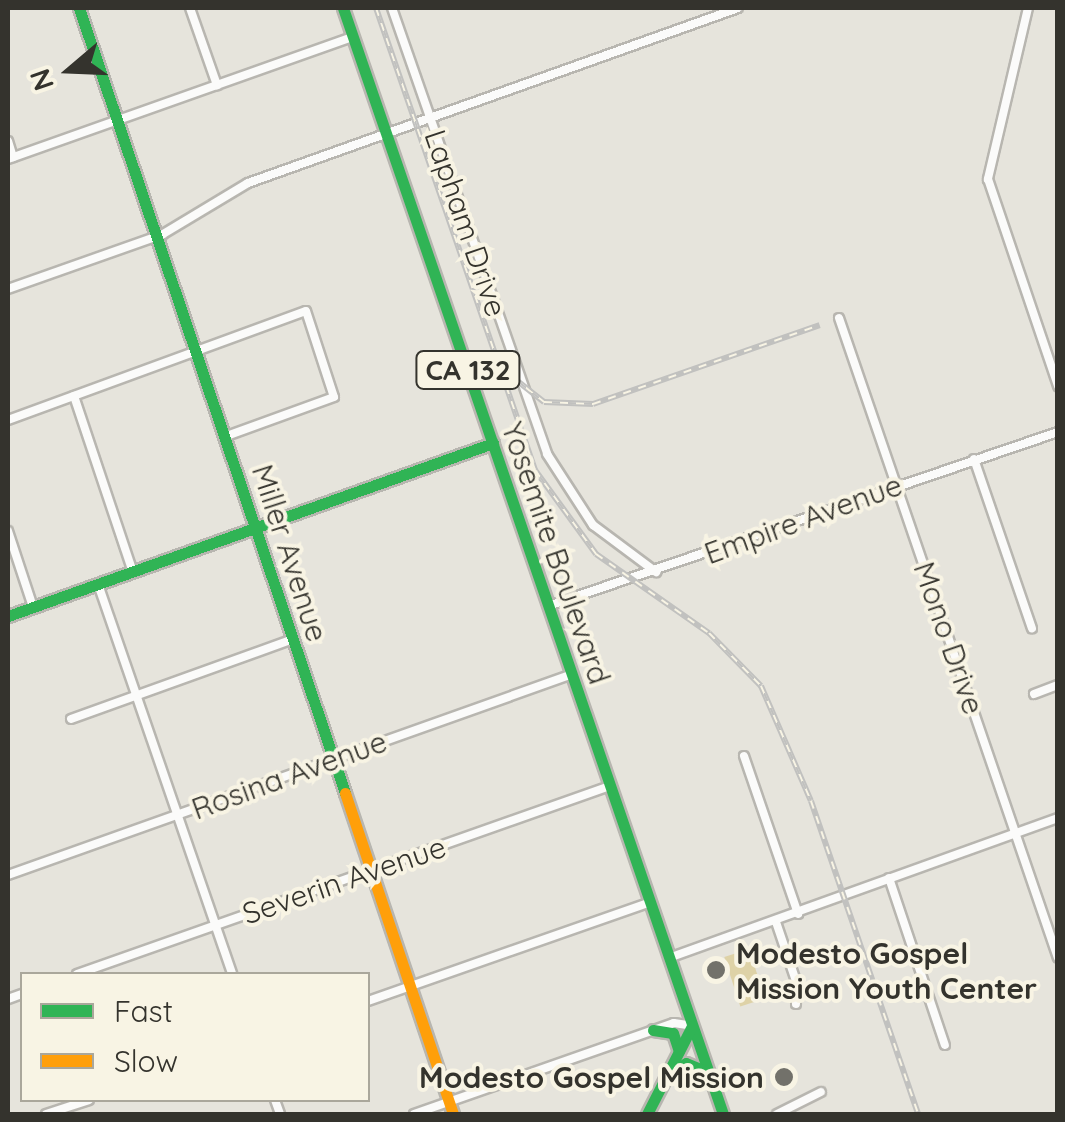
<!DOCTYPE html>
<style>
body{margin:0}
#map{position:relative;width:1065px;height:1122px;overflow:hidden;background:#e6e4dc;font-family:Quicksand,sans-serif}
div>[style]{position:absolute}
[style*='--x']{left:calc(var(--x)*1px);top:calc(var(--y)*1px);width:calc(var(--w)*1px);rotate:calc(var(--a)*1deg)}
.green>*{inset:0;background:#ded2a7;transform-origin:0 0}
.roads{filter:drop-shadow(2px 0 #b8b6b0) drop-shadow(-2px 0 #b8b6b0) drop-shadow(0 2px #b8b6b0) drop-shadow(0 -2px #b8b6b0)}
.street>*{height:8px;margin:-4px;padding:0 4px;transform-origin:4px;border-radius:4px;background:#fbfbfa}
.fast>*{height:11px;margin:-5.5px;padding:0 5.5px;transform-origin:5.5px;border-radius:5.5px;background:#30b455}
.slow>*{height:11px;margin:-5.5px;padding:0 5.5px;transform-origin:5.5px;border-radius:5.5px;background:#ff9f0a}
.rail>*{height:6px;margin-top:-3px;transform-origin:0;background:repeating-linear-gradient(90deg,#f8f4e4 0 8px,#c1c1bf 0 16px);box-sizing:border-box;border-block:2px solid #c1c1bf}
.dots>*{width:28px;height:28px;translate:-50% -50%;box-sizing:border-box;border:5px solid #f8f4e4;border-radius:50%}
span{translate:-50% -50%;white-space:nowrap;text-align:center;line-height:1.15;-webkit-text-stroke:8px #f8f4e4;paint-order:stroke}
.shield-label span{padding:2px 8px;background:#f8f4e4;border:2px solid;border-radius:8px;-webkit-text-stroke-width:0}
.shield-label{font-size:28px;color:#34332d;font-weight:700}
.street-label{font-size:30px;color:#34332d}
.poi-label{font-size:30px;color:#34332d;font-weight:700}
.left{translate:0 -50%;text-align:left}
.right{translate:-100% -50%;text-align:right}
.frame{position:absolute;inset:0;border:10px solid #34332d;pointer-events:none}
.legend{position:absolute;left:20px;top:972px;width:350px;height:130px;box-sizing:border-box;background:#f8f4e4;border:2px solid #aaa79b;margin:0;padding:12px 18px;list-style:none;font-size:30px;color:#34332d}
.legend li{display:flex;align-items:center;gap:20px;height:50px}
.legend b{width:50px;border:2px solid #aaa79b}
.north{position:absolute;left:20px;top:20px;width:100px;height:100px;-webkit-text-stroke:8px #f8f4e4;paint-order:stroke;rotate:251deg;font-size:28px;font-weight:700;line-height:40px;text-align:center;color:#34332d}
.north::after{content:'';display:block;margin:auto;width:35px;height:45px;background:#34332d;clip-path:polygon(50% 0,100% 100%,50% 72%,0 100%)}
</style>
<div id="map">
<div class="green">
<i style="left:749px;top:949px;width:52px;height:26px;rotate:72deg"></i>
</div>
<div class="roads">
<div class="street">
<i style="--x:190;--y:8;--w:82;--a:70.7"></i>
<i style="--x:392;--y:8;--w:472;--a:70.8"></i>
<i style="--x:547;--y:454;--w:85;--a:57.1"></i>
<i style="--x:593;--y:525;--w:79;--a:36.7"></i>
<i style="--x:1028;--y:8;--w:176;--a:103.2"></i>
<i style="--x:988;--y:179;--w:219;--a:71.3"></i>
<i style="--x:8;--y:141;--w:17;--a:73"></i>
<i style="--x:8;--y:159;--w:366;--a:-19.5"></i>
<i style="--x:8;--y:289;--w:164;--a:-19.5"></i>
<i style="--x:163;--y:234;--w:99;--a:-31"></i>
<i style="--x:248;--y:183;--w:520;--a:-19.65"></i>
<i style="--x:839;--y:318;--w:676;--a:71.11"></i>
<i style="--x:74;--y:396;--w:186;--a:71.5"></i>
<i style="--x:8;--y:420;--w:317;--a:-20.1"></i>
<i style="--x:306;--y:311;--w:90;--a:72"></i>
<i style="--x:334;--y:397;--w:115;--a:160.1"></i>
<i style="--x:974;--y:459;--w:179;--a:71.1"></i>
<i style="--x:8;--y:531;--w:80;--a:71.8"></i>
<i style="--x:98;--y:584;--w:412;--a:71"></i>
<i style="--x:548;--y:606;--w:539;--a:-18.84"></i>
<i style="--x:1034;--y:694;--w:26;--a:-21"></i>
<i style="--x:71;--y:719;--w:234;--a:-19.8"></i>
<i style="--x:744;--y:756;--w:167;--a:71.1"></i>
<i style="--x:8;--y:875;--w:597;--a:-19.59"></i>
<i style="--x:889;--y:878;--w:176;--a:71.5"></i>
<i style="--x:776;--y:922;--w:65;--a:71.3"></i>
<i style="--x:797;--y:984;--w:20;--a:93"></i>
<i style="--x:669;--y:958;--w:413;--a:-19.8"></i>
<i style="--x:77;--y:974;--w:565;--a:-19.43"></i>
<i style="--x:8;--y:999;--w:15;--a:-20"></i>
<i style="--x:368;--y:1001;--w:299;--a:-19.3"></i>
<i style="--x:275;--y:1100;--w:15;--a:70"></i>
<i style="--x:46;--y:1114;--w:45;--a:-18"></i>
<i style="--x:414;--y:1114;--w:275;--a:-19.3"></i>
<i style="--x:674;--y:1023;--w:18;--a:9"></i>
<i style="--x:777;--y:1114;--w:49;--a:-26.6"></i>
</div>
<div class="fast">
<i style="--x:79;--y:8;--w:829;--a:71.28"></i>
<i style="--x:343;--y:8;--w:1169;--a:71.04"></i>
<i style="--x:8;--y:616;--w:515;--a:-19.63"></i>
<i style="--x:653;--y:1030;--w:20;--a:9"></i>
<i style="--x:673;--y:1033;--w:19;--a:72"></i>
<i style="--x:669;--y:1074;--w:20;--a:-33"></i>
<i style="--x:686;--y:1063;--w:24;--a:22"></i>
<i style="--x:647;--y:1114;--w:99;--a:-62.9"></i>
</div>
<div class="slow">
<i style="--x:345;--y:793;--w:339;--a:71.4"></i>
</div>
</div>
<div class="rail">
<i style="--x:376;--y:8;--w:489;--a:71"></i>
<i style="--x:535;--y:470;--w:104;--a:54"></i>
<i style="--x:596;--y:554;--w:138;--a:35"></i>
<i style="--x:709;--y:633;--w:74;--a:45.5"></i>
<i style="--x:761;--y:686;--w:125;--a:66.5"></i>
<i style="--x:811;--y:801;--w:331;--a:71.1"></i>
<i style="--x:501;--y:368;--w:55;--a:38.3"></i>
<i style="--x:544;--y:402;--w:49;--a:2.3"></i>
<i style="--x:593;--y:404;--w:240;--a:-19.2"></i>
</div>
<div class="dots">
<i style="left:716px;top:970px;background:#72716a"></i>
<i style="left:784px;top:1077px;background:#72716a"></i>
</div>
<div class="shield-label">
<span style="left:468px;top:370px">CA 132</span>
</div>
<div class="street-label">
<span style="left:466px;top:223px;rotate:71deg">Lapham Drive</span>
<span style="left:803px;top:519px;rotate:-20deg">Empire Avenue</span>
<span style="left:290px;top:553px;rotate:72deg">Miller Avenue</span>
<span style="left:556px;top:553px;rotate:71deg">Yosemite Boulevard</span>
<span style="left:949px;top:638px;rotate:71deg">Mono Drive</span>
<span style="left:289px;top:775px;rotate:-20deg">Rosina Avenue</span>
<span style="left:344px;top:880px;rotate:-19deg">Severin Avenue</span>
</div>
<div class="poi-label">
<span class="left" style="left:736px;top:970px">Modesto Gospel<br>Mission Youth Center</span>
<span class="right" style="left:764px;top:1077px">Modesto Gospel Mission</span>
</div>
<div class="frame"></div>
<ul class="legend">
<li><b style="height:12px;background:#30b455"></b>Fast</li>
<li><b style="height:12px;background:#ff9f0a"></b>Slow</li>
</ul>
<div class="north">N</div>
</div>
